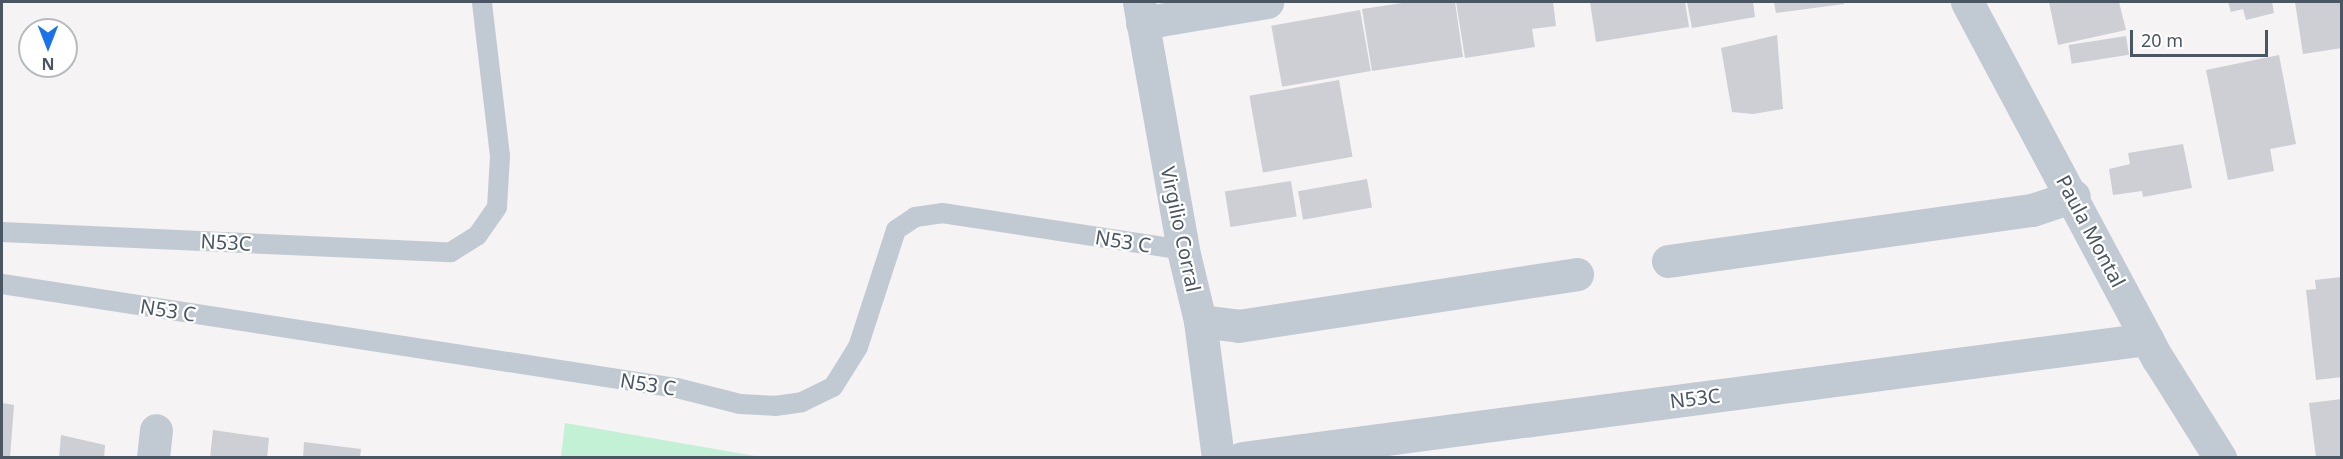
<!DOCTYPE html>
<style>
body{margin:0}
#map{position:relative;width:2343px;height:459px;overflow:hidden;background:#f5f3f3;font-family:"Noto Sans",sans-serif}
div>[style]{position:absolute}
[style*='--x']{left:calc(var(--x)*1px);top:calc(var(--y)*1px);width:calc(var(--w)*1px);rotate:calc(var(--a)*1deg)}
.green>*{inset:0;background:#c3f1d5}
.building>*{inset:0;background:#cdcfd5;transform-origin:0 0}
.service>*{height:20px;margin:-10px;padding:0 10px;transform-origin:10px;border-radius:10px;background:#c1cad2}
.minor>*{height:33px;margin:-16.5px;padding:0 16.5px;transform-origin:16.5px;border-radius:16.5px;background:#c1cad2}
span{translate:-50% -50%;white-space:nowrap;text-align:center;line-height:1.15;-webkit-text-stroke:4.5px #fff;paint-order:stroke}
.street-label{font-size:20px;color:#4a5661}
.frame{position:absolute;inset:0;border:3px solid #4a5661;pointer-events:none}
.north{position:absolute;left:18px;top:18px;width:60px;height:60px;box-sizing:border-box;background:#fff;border:2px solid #b7bbc0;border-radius:50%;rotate:180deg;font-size:16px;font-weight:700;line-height:24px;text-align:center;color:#4a5661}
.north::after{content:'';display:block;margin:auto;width:21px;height:27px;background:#1a73e8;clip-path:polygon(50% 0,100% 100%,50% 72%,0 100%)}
.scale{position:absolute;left:2130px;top:30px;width:138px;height:27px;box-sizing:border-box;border:3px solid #4a5661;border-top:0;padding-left:8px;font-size:18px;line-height:21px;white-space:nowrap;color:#4a5661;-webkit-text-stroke:4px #fff;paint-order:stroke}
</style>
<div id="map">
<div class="green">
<i style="clip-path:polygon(565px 423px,761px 457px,561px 457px)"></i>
</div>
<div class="building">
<i style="clip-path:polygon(1409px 2px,1455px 2px,1463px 57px,1372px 71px,1362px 9px)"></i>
<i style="clip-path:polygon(1456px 2px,1553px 2px,1556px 26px,1532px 29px,1535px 47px,1465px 58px)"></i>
<i style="clip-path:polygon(1590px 2px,1685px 2px,1689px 27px,1596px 42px)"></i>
<i style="clip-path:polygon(1687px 2px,1753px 2px,1755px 17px,1692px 28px)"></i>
<i style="clip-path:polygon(1774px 2px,1844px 2px,1844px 4px,1776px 13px)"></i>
<i style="clip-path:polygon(2049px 2px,2119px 2px,2126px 30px,2058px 45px)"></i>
<i style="clip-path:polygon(2228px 2px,2272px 2px,2274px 13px,2246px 20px,2243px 9px,2231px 12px)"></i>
<i style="clip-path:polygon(2295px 2px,2342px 2px,2342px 48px,2303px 54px)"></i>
<i style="left:1360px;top:10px;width:62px;height:90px;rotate:80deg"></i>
<i style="clip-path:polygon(1777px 35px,1783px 109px,1753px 114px,1732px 112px,1721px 48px)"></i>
<i style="left:2126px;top:36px;width:19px;height:58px;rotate:81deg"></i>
<i style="clip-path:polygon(2279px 55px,2296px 144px,2270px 149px,2274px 171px,2228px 180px,2206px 70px)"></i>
<i style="left:1339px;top:80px;width:78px;height:91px;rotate:80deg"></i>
<i style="clip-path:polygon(2183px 144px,2192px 188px,2143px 197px,2142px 191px,2113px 195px,2109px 169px,2130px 164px,2128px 153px)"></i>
<i style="left:1367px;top:179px;width:29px;height:70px;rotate:80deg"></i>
<i style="left:1291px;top:181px;width:36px;height:67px;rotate:81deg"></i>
<i style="clip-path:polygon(2342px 277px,2342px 377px,2316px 380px,2306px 290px,2316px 289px,2315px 280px)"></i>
<i style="clip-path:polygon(2342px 399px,2342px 458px,2316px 458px,2309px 403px)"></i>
<i style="clip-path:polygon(2px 403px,14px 405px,10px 458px,2px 458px)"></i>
<i style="clip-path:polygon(213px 430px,269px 438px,267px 458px,210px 458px)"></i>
<i style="clip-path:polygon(61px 435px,105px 445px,104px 458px,59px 458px)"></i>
<i style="clip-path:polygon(304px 442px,361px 449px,360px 458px,303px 458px)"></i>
</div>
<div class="service">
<i style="--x:2;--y:232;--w:449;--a:2.6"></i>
<i style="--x:451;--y:252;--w:31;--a:-32"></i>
<i style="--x:477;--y:236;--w:35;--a:-55"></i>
<i style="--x:497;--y:207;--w:51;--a:-86.6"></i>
<i style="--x:500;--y:156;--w:155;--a:-96.7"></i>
<i style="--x:2;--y:284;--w:683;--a:8.76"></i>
<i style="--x:677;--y:388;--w:65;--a:14.3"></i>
<i style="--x:740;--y:404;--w:35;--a:3"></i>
<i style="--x:775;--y:406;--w:27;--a:-8"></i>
<i style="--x:802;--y:402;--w:34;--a:-26"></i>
<i style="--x:833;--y:387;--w:47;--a:-58"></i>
<i style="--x:858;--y:347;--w:123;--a:-72"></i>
<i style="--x:896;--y:230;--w:23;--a:-34"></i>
<i style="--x:915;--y:217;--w:27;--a:-8"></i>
<i style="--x:942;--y:213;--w:244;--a:8.7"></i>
</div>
<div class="minor">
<i style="--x:1139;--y:2;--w:252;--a:79.9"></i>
<i style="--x:1183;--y:250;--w:73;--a:76.5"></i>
<i style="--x:1200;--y:321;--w:138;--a:82.5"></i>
<i style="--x:1967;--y:2;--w:405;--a:61.9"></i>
<i style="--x:2158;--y:359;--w:117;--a:57.9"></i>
<i style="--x:1142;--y:23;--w:127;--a:-9.5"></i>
<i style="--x:1668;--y:261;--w:368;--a:-8"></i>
<i style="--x:2032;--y:210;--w:44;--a:-18.4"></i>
<i style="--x:1200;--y:321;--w:38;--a:7"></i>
<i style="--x:1238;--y:326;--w:343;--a:-8.7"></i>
<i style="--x:153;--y:458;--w:28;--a:-84"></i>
<i style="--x:1242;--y:458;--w:913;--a:-7.49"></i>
</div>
<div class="street-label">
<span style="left:1181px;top:229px;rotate:78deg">Virgilio Corral</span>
<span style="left:2091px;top:231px;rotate:62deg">Paula Montal</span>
<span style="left:1123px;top:241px;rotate:9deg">N53 C</span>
<span style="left:226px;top:242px;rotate:3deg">N53C</span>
<span style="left:168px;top:310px;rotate:9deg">N53 C</span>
<span style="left:648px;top:384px;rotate:9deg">N53 C</span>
<span style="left:1695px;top:398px;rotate:-7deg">N53C</span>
</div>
<div class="frame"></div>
<div class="north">N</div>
<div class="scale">20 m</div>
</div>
